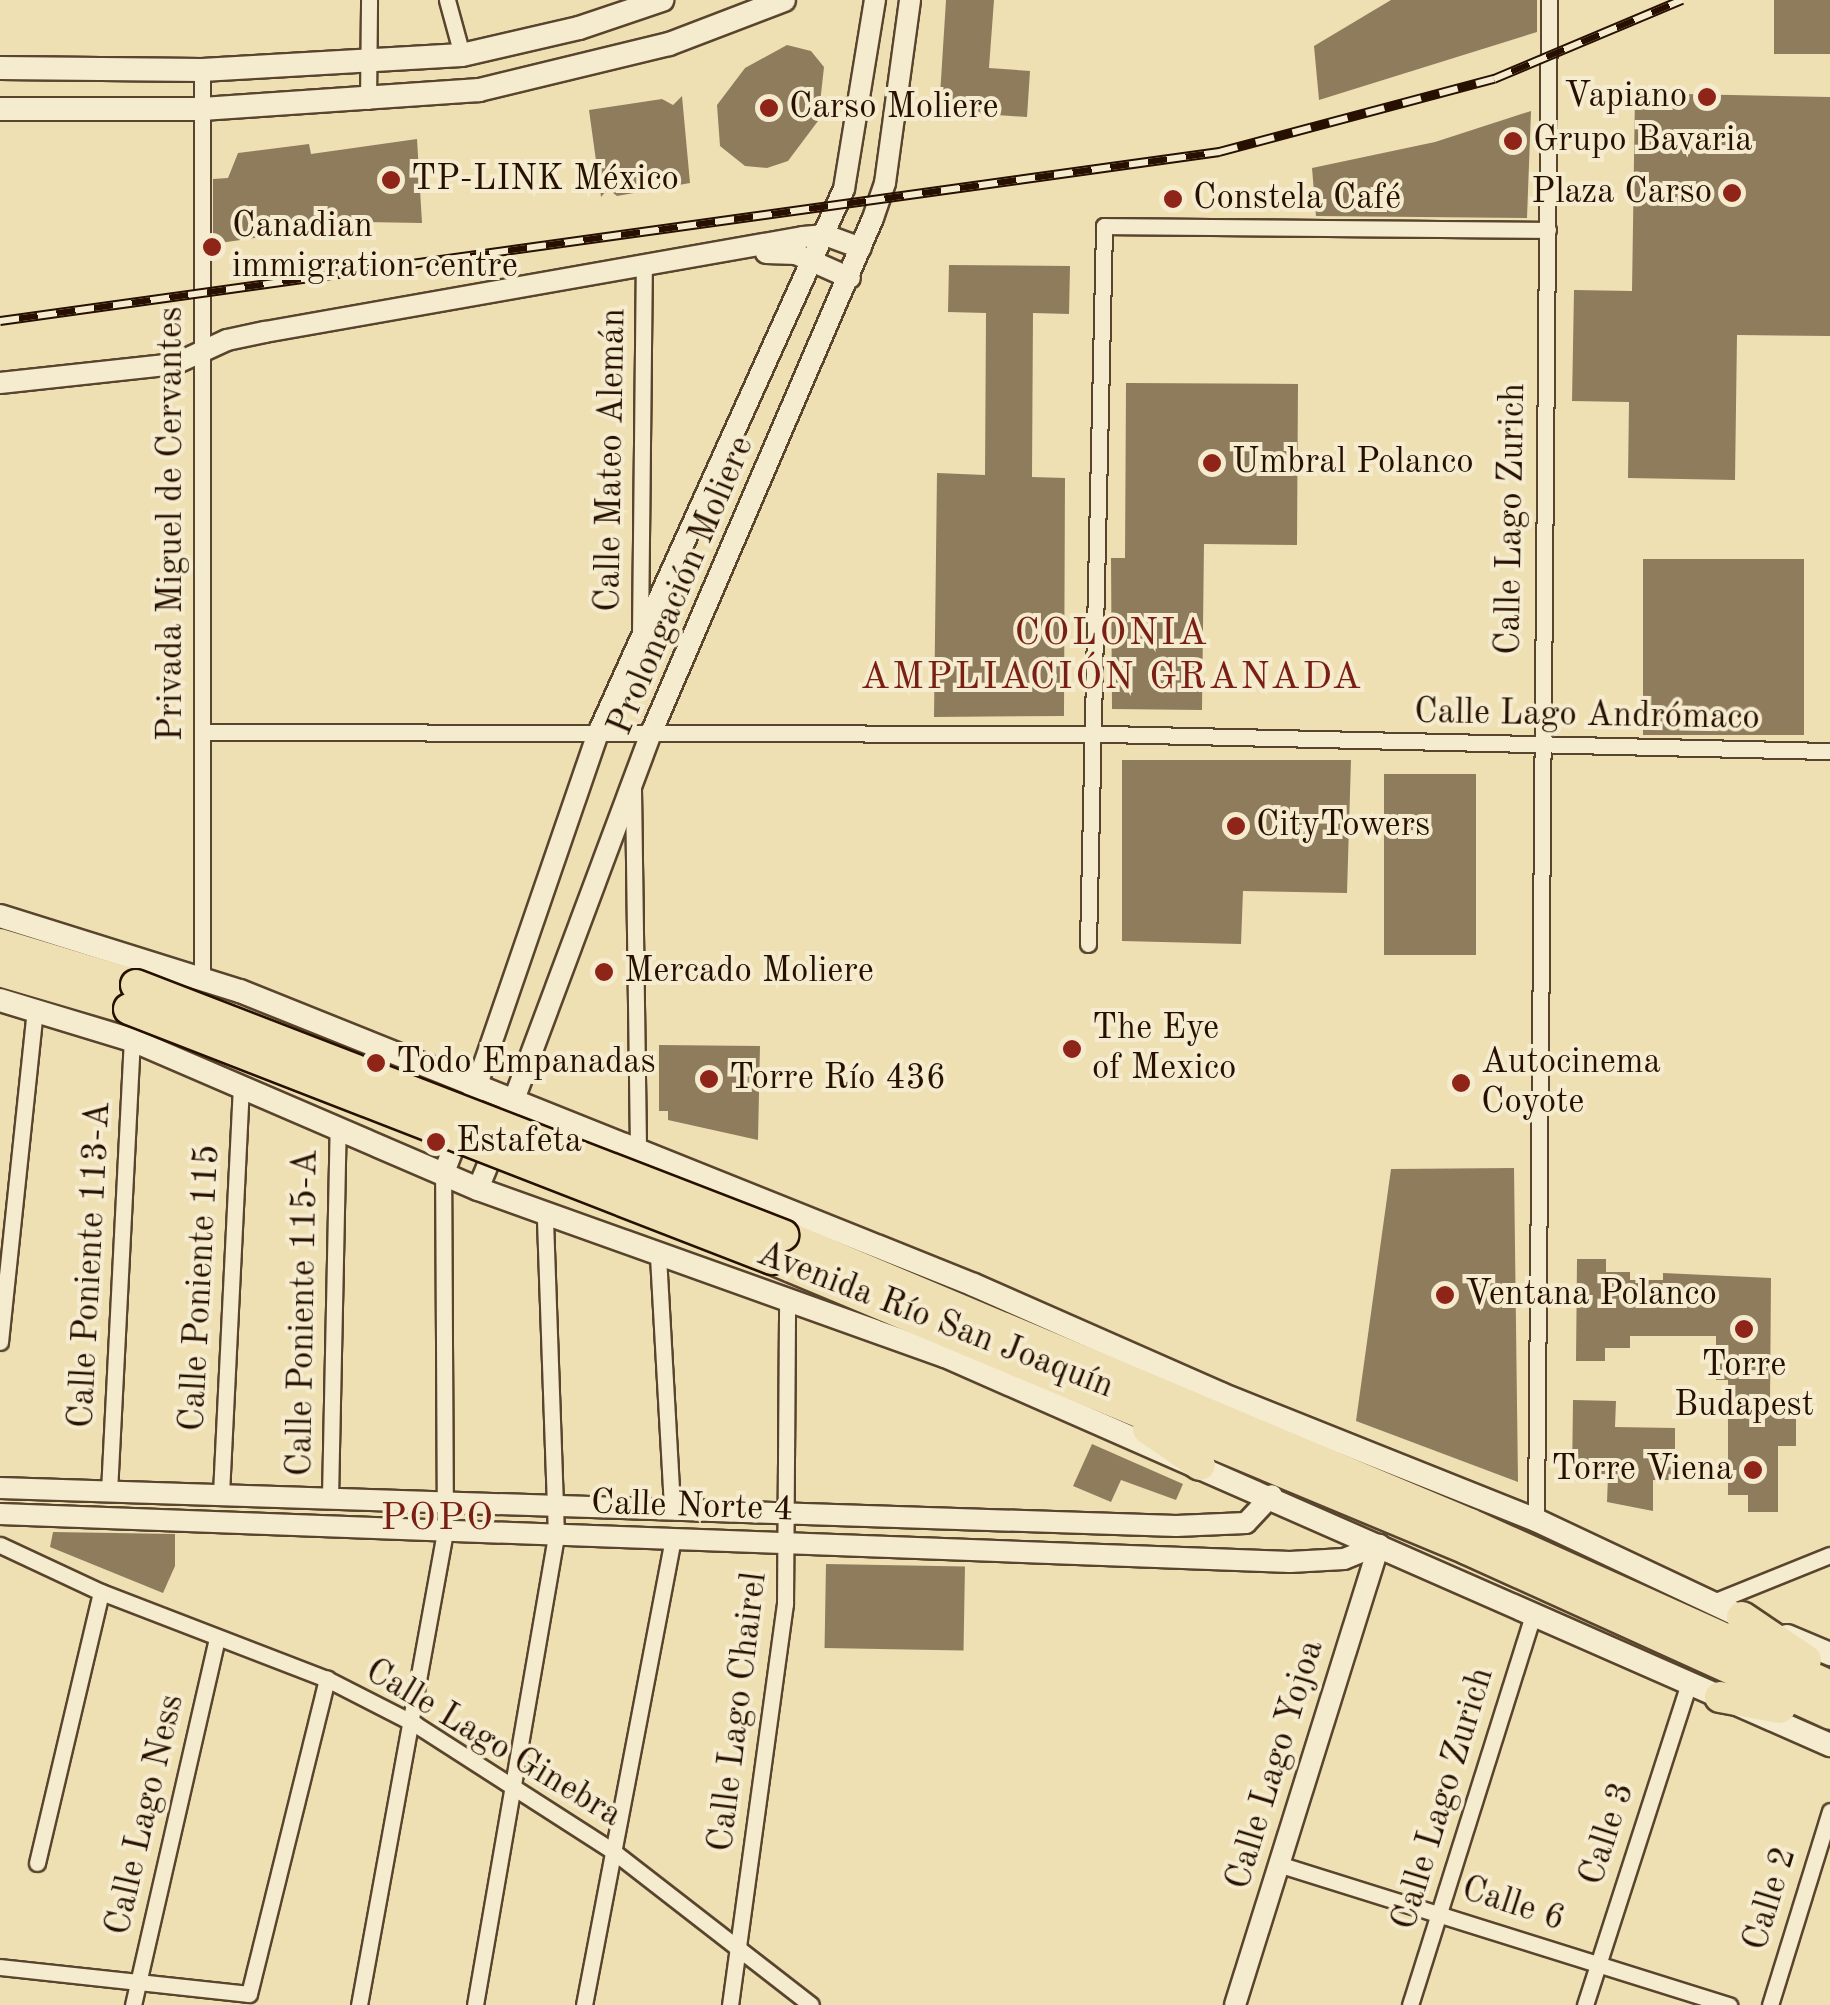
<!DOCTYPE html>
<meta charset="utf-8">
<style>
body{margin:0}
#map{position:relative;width:1830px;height:2005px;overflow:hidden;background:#efe0b3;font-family:"Old Standard TT",serif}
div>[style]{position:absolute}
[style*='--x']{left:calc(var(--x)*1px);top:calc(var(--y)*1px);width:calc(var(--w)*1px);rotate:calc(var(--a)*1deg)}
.building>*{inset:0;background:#8f7c5d;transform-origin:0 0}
.roads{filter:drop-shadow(2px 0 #59442d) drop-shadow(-2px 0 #59442d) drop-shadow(0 2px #59442d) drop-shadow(0 -2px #59442d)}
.minor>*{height:15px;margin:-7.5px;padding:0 7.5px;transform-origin:7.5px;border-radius:7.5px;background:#f5ebce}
.tertiary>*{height:20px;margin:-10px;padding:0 10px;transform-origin:10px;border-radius:10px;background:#f5ebce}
.secondary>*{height:22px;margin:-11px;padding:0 11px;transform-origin:11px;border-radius:11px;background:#f5ebce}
.motorway>*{height:30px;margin:-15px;padding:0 15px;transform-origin:15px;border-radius:15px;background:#efe0b3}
.rail>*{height:10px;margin-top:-5px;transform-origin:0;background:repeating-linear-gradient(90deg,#f5ebce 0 19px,#271000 0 38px);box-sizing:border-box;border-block:2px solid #271000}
.bridges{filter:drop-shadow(2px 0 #271000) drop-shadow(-2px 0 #271000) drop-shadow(0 2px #271000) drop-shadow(0 -2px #271000)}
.motorway-bridge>*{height:30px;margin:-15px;padding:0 15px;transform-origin:15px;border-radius:15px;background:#efe0b3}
.dots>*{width:28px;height:28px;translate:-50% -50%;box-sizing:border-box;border:5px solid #f5ebce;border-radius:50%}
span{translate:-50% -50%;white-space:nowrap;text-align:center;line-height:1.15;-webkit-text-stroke:8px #f5ebce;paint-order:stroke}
.poi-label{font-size:35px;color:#271000}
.right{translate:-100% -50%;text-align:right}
.left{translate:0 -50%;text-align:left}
.street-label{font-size:35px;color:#271000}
.neighbourhood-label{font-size:38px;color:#7a1f14;letter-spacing:2.5px}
</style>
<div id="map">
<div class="building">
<i style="clip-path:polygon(946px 0,994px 0,989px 68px,1030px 71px,1027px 117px,939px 111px)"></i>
<i style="clip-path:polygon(1391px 0,1537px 0,1537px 32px,1319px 100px,1314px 46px)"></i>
<i style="left:1774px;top:0;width:56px;height:54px"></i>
<i style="clip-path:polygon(787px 45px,811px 51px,824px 67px,818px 121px,788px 161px,767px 168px,745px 166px,720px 146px,717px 105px,745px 68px)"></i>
<i style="clip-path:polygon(1635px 93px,1830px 97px,1830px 336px,1737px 335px,1735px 480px,1628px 478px,1629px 402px,1572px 401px,1574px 290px,1632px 291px)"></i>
<i style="clip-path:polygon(682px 96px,690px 183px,617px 196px,608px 189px,601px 197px,589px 110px,662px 99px,673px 105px)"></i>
<i style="clip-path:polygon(1531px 111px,1527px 218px,1316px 216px,1312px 168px,1435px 142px)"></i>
<i style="clip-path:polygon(417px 139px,422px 223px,365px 222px,213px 244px,213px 179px,228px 178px,238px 153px,309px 144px,311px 154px)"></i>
<i style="clip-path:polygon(949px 265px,1070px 266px,1069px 314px,1033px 313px,1032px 477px,1065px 478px,1064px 716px,934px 717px,937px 473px,985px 475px,986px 313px,948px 312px)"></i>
<i style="clip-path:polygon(1126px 383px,1298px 384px,1297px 545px,1204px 544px,1202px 710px,1112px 709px,1111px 558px,1125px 558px)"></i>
<i style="left:1643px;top:559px;width:161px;height:176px"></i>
<i style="clip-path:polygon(1122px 760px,1351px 760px,1347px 893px,1243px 891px,1241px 944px,1122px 941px)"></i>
<i style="left:1384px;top:774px;width:92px;height:181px"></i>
<i style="clip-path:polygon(659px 1045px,760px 1046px,758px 1140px,668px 1120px,668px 1111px,659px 1111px)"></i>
<i style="clip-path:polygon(1514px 1168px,1518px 1482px,1356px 1421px,1391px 1169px)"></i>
<i style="clip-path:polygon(1577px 1259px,1606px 1259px,1606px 1272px,1630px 1272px,1630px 1280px,1663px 1280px,1663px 1273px,1771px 1278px,1770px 1403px,1796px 1403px,1796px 1446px,1778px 1446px,1778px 1512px,1748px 1512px,1748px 1495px,1728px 1495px,1728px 1380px,1716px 1380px,1716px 1336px,1630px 1336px,1630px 1348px,1605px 1348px,1605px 1361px,1576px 1361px)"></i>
<i style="clip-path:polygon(1573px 1400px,1616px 1401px,1615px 1427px,1675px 1428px,1675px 1480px,1653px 1480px,1653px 1511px,1607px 1502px,1608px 1476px,1572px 1476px)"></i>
<i style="clip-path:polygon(1092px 1444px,1183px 1484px,1176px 1500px,1121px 1480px,1111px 1502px,1073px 1486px)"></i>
<i style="clip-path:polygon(53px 1532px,175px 1534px,175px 1566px,163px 1593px,50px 1547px)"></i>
<i style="left:826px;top:1564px;width:139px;height:84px;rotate:1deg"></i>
</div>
<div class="roads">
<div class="minor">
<i style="--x:447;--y:0;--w:57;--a:74.7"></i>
<i style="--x:368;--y:101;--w:101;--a:-89.4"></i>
<i style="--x:640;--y:635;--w:366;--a:-89.4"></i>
<i style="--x:202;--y:732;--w:904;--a:0.13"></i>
<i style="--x:1106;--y:734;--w:724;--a:1.35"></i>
<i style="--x:633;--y:789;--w:361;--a:89.2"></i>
<i style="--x:1088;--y:944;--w:718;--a:-88.72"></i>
<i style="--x:1104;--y:226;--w:444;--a:0.5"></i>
<i style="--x:202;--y:979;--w:909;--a:-90"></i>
<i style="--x:658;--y:1256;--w:251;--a:86.8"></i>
<i style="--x:0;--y:1342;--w:333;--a:-84"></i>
<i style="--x:109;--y:1492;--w:453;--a:-87.1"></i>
<i style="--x:221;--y:1494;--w:408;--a:-87.2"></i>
<i style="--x:330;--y:1497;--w:367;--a:-88.8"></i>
<i style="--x:1536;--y:1520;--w:1520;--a:-89.51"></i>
<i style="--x:0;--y:1545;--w:111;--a:25"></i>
<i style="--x:101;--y:1592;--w:242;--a:21.1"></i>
<i style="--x:327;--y:1679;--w:99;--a:27.1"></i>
<i style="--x:415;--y:1724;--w:237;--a:32.7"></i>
<i style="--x:614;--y:1852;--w:249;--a:37.8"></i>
<i style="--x:1711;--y:1603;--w:128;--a:-22"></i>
<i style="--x:37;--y:1863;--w:278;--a:-76.7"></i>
<i style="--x:1278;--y:1864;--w:473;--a:17.4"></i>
<i style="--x:0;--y:1967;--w:250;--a:6.2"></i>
<i style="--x:249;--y:1994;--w:325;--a:-76.1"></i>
<i style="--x:133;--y:2005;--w:376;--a:-77.1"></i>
<i style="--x:359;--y:2005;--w:480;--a:-79.7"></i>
<i style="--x:445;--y:1533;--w:358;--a:-90.3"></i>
<i style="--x:475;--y:2005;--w:477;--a:-80.2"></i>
<i style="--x:556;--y:1535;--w:320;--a:-92"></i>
<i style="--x:584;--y:2005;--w:474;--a:-79.2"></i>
<i style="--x:730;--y:2005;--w:405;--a:-82.2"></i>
<i style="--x:785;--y:1604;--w:300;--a:-89.6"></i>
<i style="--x:1410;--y:2005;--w:412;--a:-72.5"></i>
<i style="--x:1585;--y:2005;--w:338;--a:-72.1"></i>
<i style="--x:1770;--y:2005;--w:203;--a:-72.8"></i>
</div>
<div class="tertiary">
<i style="--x:766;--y:253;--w:30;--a:2"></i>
<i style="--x:796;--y:254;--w:59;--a:24"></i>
<i style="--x:0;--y:383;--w:176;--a:-6.2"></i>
<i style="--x:175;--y:364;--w:57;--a:-24.8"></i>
<i style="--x:227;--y:340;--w:39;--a:-12"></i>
<i style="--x:265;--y:332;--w:546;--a:-10.01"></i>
<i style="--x:803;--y:237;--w:22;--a:-5"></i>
<i style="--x:825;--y:235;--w:38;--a:20"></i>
<i style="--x:472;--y:1099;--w:389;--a:-71"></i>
<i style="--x:599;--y:731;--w:595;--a:-65.68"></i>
<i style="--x:844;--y:189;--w:192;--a:-80.7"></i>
<i style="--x:509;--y:1113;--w:408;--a:-69.5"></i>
<i style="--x:652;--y:731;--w:559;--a:-66.69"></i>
<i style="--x:873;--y:218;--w:37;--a:-71"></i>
<i style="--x:885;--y:183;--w:185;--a:-82.2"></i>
<i style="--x:443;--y:1175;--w:53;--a:-68.8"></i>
<i style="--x:478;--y:1189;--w:53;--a:-67.8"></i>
<i style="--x:0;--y:1488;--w:1177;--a:1.85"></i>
<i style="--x:1176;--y:1526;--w:70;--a:-2.5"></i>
<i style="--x:1246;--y:1523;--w:38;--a:-47"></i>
<i style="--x:0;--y:1514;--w:1291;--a:2.13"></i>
<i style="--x:1290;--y:1562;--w:54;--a:-3.2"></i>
<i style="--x:1344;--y:1559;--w:38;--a:-22"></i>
<i style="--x:1235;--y:2005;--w:482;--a:-72.6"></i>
</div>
<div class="secondary">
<i style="--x:0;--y:68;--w:202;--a:0.6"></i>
<i style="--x:202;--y:70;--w:260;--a:-3.3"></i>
<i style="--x:462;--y:55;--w:120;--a:-13"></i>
<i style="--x:579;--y:28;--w:88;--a:-18.6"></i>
<i style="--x:0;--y:109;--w:202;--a:0"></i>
<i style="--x:202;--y:109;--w:278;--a:-3.9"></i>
<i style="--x:479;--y:90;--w:195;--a:-13.6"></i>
<i style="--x:669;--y:44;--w:123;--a:-20.9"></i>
<i style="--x:0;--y:916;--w:251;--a:17.4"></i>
<i style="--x:240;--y:991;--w:791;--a:21.83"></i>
<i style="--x:974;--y:1285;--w:270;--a:23.8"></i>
<i style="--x:1221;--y:1394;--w:339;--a:21.8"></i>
<i style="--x:1536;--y:1520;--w:244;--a:25.2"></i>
<i style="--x:0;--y:1000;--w:138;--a:16.9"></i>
<i style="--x:132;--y:1040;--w:377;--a:23.3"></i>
<i style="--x:478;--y:1189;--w:496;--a:19.7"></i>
<i style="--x:945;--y:1356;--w:967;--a:23.73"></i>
<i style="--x:1787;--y:1636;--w:47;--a:22.7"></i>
</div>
<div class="motorway">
<i style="--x:0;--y:944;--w:142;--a:16.8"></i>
<i style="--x:0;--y:971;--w:134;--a:16.4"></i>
<i style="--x:783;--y:1235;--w:745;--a:22.82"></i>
<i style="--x:1470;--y:1524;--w:395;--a:24.2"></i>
<i style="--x:772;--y:1259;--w:753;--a:22.65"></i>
<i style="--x:1467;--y:1549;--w:399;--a:24.4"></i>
<i style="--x:1148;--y:1429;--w:63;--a:34.7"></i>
<i style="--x:1742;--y:1617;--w:77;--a:33.9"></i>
<i style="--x:1720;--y:1697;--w:61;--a:10.4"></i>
</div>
</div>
<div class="rail">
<i style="--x:0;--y:321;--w:1231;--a:-7.89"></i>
<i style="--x:1219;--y:152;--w:285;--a:-14.9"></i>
<i style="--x:1494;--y:79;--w:204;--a:-22.8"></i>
</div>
<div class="bridges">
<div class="motorway-bridge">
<i style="--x:136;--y:985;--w:694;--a:21.13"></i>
<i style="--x:129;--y:1009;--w:690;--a:21.25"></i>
</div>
</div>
<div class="dots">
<i style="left:1707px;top:97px;background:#8f2418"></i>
<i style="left:769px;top:108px;background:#8f2418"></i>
<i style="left:1513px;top:141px;background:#8f2418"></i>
<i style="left:391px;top:180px;background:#8f2418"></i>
<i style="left:1732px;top:193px;background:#8f2418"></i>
<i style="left:1173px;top:199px;background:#8f2418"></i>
<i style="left:212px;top:247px;background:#8f2418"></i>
<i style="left:1212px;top:463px;background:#8f2418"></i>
<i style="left:1236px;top:826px;background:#8f2418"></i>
<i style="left:604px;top:972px;background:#8f2418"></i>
<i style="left:1072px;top:1049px;background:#8f2418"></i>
<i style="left:376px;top:1063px;background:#8f2418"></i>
<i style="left:709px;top:1079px;background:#8f2418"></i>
<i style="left:1461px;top:1083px;background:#8f2418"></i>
<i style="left:436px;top:1142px;background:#8f2418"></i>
<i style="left:1445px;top:1295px;background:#8f2418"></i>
<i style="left:1744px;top:1329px;background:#8f2418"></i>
<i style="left:1753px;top:1470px;background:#8f2418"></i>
</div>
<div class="poi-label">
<span class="right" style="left:1687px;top:97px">Vapiano</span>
<span class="left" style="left:789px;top:108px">Carso Moliere</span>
<span class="left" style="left:1533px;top:141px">Grupo Bavaria</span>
<span class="left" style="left:411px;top:180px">TP-LINK México</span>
<span class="right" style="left:1712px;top:193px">Plaza Carso</span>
<span class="left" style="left:1193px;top:199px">Constela Café</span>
<span class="left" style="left:232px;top:247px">Canadian<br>immigration centre</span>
<span class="left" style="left:1232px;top:463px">Umbral Polanco</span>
<span class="left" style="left:1256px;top:826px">CityTowers</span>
<span class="left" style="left:624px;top:972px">Mercado Moliere</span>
<span class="left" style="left:1092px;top:1049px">The Eye<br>of Mexico</span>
<span class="left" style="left:396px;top:1063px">Todo Empanadas</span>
<span class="left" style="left:1481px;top:1083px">Autocinema<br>Coyote</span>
<span class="left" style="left:729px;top:1079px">Torre Río 436</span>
<span class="left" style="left:456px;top:1142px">Estafeta</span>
<span class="left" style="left:1465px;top:1295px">Ventana Polanco</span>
<span style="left:1744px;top:1386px">Torre<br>Budapest</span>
<span class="right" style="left:1733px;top:1470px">Torre Viena</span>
</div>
<div class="street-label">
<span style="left:612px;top:460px;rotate:-89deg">Calle Mateo Alemán</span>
<span style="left:1512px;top:519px;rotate:-89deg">Calle Lago Zurich</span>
<span style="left:172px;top:524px;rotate:-90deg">Privada Miguel de Cervantes</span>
<span style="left:682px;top:586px;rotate:-67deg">Prolongación Moliere</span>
<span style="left:1587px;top:716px;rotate:1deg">Calle Lago Andrómaco</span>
<span style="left:91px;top:1265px;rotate:-87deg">Calle Poniente 113-A</span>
<span style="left:201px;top:1288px;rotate:-87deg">Calle Poniente 115</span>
<span style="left:304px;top:1313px;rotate:-89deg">Calle Poniente 115-A</span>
<span style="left:935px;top:1321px;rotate:21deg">Avenida Río San Joaquín</span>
<span style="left:692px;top:1507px;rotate:2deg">Calle Norte 4</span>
<span style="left:739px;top:1712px;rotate:-83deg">Calle Lago Chairel</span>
<span style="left:493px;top:1744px;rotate:31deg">Calle Lago Ginebra</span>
<span style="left:1276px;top:1765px;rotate:-73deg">Calle Lago Yojoa</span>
<span style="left:1444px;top:1799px;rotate:-73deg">Calle Lago Zurich</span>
<span style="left:146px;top:1815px;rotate:-77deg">Calle Lago Ness</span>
<span style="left:1608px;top:1834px;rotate:-72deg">Calle 3</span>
<span style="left:1771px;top:1899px;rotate:-73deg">Calle 2</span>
<span style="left:1513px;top:1905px;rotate:18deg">Calle 6</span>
</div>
<div class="neighbourhood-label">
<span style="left:1112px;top:657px">COLONIA<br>AMPLIACIÓN GRANADA</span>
<span style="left:438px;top:1520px">POPO</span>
</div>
</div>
